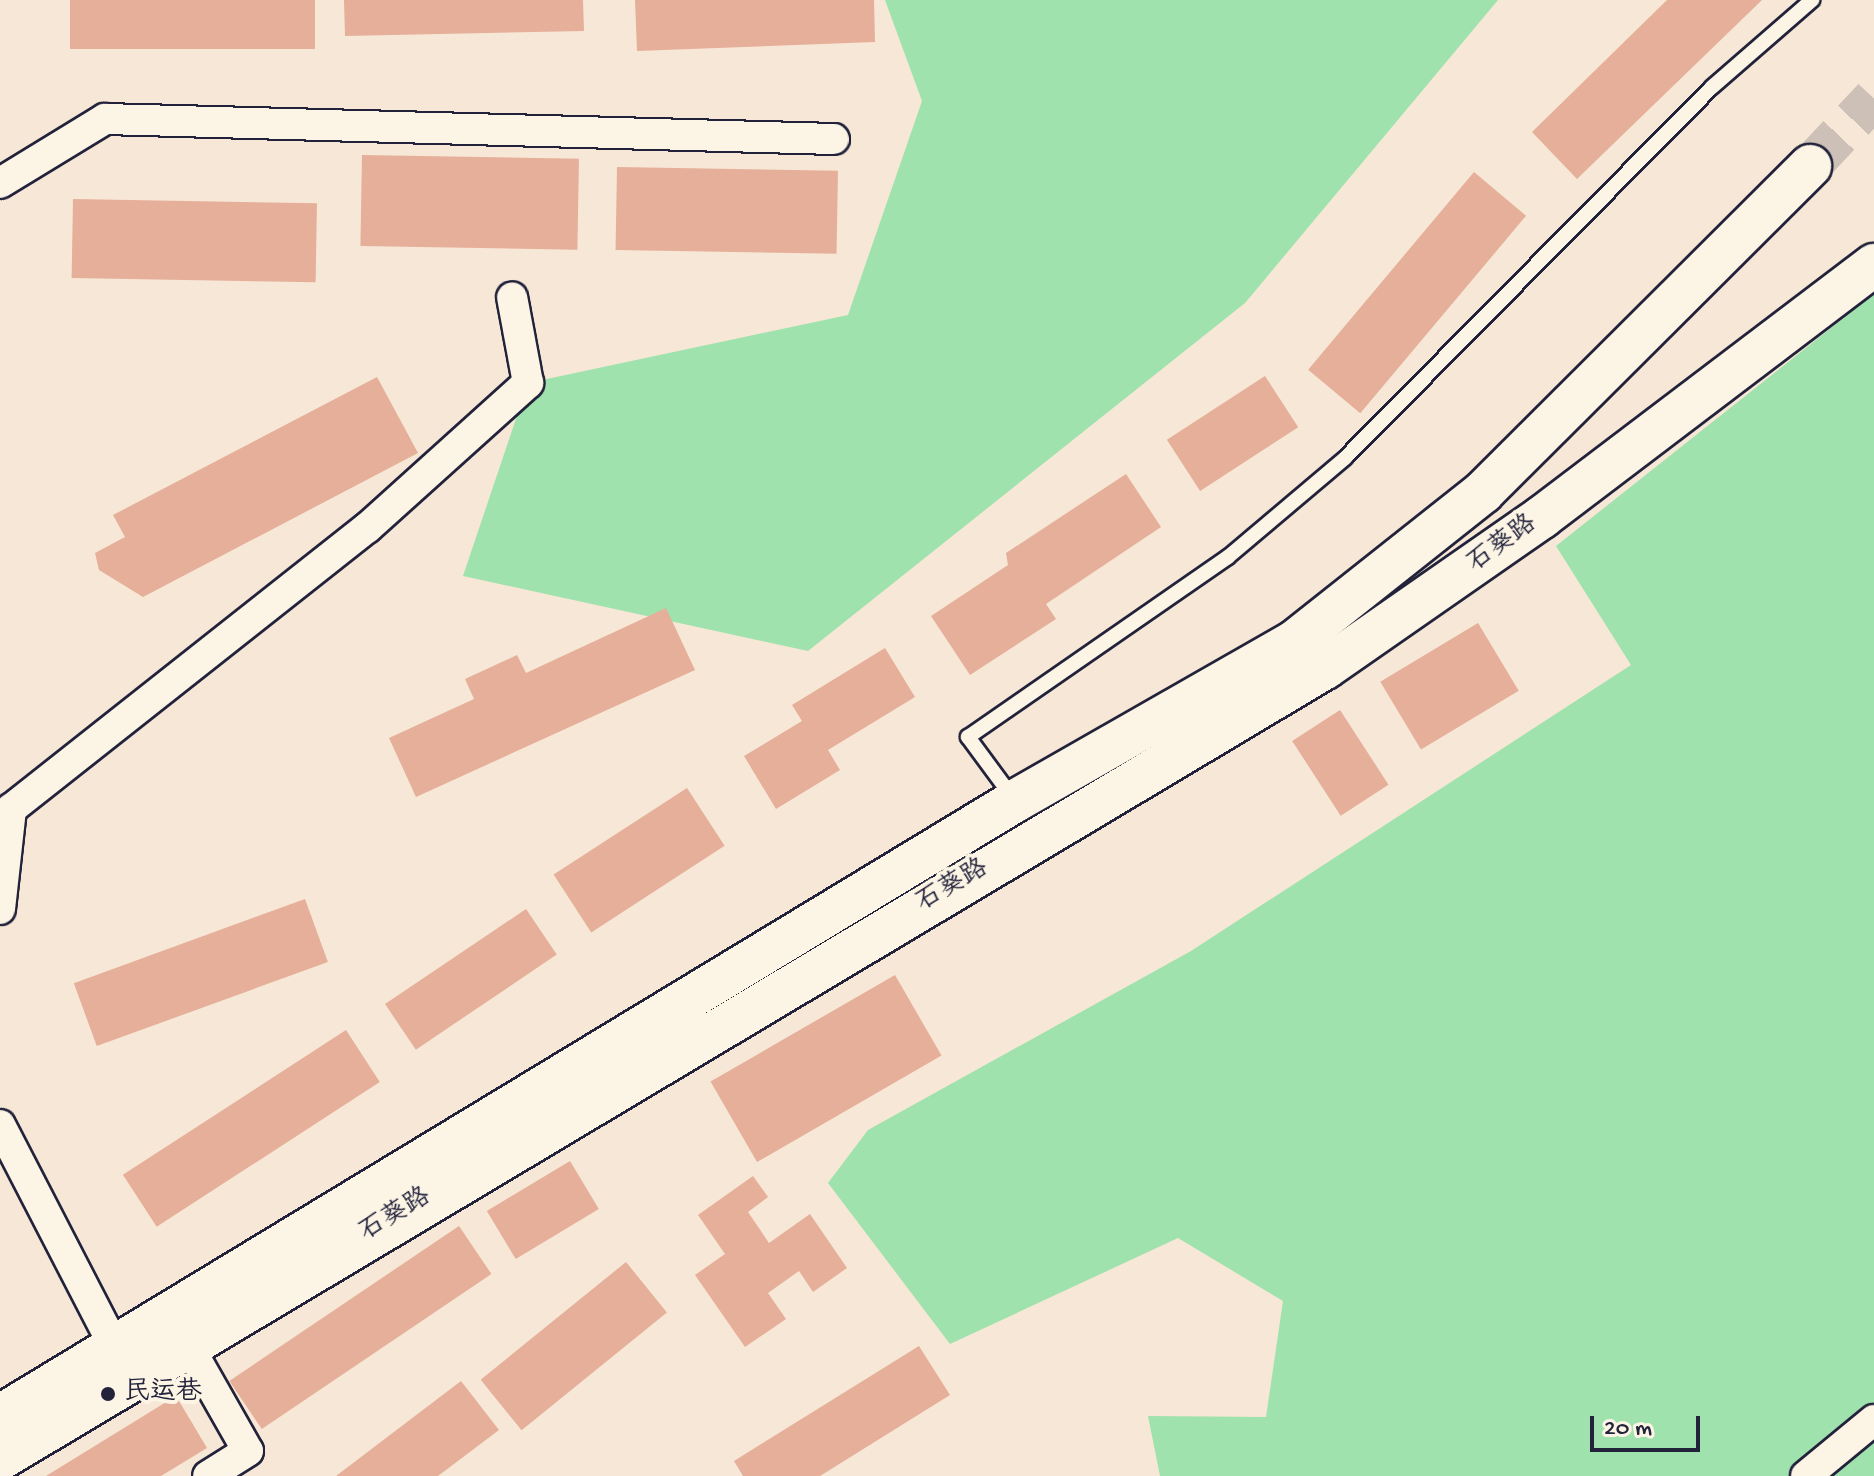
<!DOCTYPE html>
<meta charset="utf-8">
<style>
body{margin:0}
#map{position:relative;width:1874px;height:1476px;overflow:hidden;background:#f7e7d6;font-family:"Gochi Hand","LXGW WenKai TC",sans-serif}
div>[style]{position:absolute}
[style*='--x']{left:calc(var(--x)*1px);top:calc(var(--y)*1px);width:calc(var(--w)*1px);rotate:calc(var(--a)*1deg)}
.green>*{inset:0;background:#9fe2ad}
.building>*{inset:0;background:#e5af99;transform-origin:0 0}
.secondary-tunnel>*{height:42px;margin-top:-21px;transform-origin:0;background:repeating-linear-gradient(90deg,#ccc0b7 0 42px,transparent 0 63px)}
.roads{filter:drop-shadow(2px 0 #22223b) drop-shadow(-2px 0 #22223b) drop-shadow(0 2px #22223b) drop-shadow(0 -2px #22223b)}
.lane>*{height:14px;margin:-7px;padding:0 7px;transform-origin:7px;border-radius:7px;background:#fcf5e5}
.street>*{height:30px;margin:-15px;padding:0 15px;transform-origin:15px;border-radius:15px;background:#fcf5e5}
.secondary>*{height:42px;margin:-21px;padding:0 21px;transform-origin:21px;border-radius:21px;background:#fcf5e5}
.dots>*{width:22px;height:22px;translate:-50% -50%;box-sizing:border-box;border:4px solid #fcf5e5;border-radius:50%}
span{translate:-50% -50%;white-space:nowrap;text-align:center;line-height:1.15;-webkit-text-stroke:8px #fcf5e5;paint-order:stroke}
.street-label{font-size:26px;color:#22223b}
.poi-label{font-size:26px;color:#22223b}
.left{translate:0 -50%;text-align:left}
.scale{position:absolute;left:1590px;top:1416px;width:110px;height:36px;box-sizing:border-box;border:4px solid #22223b;border-top:0;padding-left:10px;font-size:24px;line-height:28px;white-space:nowrap;color:#22223b;-webkit-text-stroke:6px #fcf5e5;paint-order:stroke}
</style>
<div id="map">
<div class="green">
<i style="clip-path:polygon(885px 0,1498px 0,1245px 303px,808px 651px,463px 576px,528px 383px,848px 315px,922px 101px)"></i>
<i style="clip-path:polygon(1874px 294px,1874px 1476px,1160px 1476px,1148px 1416px,1266px 1417px,1283px 1301px,1178px 1238px,950px 1344px,828px 1183px,868px 1130px,1191px 951px,1631px 665px,1556px 546px)"></i>
</div>
<div class="building">
<i style="left:70px;top:0;width:245px;height:49px"></i>
<i style="clip-path:polygon(344px 0,583px 0,584px 31px,345px 36px)"></i>
<i style="clip-path:polygon(635px 0,874px 0,875px 42px,637px 51px)"></i>
<i style="clip-path:polygon(1667px 0,1762px 0,1577px 179px,1532px 132px)"></i>
<i style="left:362px;top:155px;width:217px;height:91px;rotate:1deg"></i>
<i style="left:617px;top:167px;width:221px;height:83px;rotate:1deg"></i>
<i style="left:1474px;top:172px;width:68px;height:258px;rotate:40deg"></i>
<i style="left:73px;top:199px;width:244px;height:79px;rotate:1deg"></i>
<i style="left:1265px;top:376px;width:61px;height:117px;rotate:57deg"></i>
<i style="clip-path:polygon(377px 377px,418px 453px,143px 597px,99px 570px,95px 553px,125px 537px,113px 515px)"></i>
<i style="clip-path:polygon(1126px 474px,1161px 527px,1046px 604px,1056px 619px,970px 675px,931px 616px,1008px 565px,1006px 553px)"></i>
<i style="clip-path:polygon(666px 608px,695px 670px,416px 797px,389px 738px,474px 699px,465px 679px,517px 655px,526px 673px)"></i>
<i style="left:1478px;top:623px;width:79px;height:114px;rotate:59deg"></i>
<i style="clip-path:polygon(885px 648px,915px 697px,828px 750px,840px 770px,776px 809px,744px 756px,802px 721px,792px 705px)"></i>
<i style="left:1340px;top:710px;width:89px;height:57px;rotate:57deg"></i>
<i style="left:687px;top:788px;width:69px;height:159px;rotate:57deg"></i>
<i style="left:305px;top:899px;width:67px;height:246px;rotate:70deg"></i>
<i style="left:526px;top:909px;width:55px;height:170px;rotate:56deg"></i>
<i style="left:895px;top:975px;width:93px;height:213px;rotate:60deg"></i>
<i style="left:346px;top:1030px;width:62px;height:266px;rotate:57deg"></i>
<i style="left:570px;top:1161px;width:56px;height:97px;rotate:59deg"></i>
<i style="clip-path:polygon(753px 1176px,768px 1197px,748px 1212px,769px 1243px,810px 1214px,847px 1268px,813px 1292px,799px 1271px,768px 1293px,786px 1319px,745px 1347px,695px 1275px,725px 1254px,698px 1215px)"></i>
<i style="left:459px;top:1226px;width:58px;height:277px;rotate:56deg"></i>
<i style="left:626px;top:1262px;width:65px;height:187px;rotate:51deg"></i>
<i style="clip-path:polygon(919px 1346px,950px 1395px,820px 1476px,743px 1476px,734px 1461px)"></i>
<i style="clip-path:polygon(461px 1381px,499px 1430px,438px 1476px,336px 1476px)"></i>
<i style="clip-path:polygon(176px 1396px,207px 1448px,161px 1476px,46px 1476px)"></i>
</div>
<div class="secondary-tunnel">
<i style="--x:1810;--y:166;--w:93;--a:-46.7"></i>
</div>
<div class="roads">
<div class="lane">
<i style="--x:1013;--y:798;--w:76;--a:-126.4"></i>
<i style="--x:968;--y:737;--w:316;--a:-34.7"></i>
<i style="--x:1228;--y:557;--w:153;--a:-40.2"></i>
<i style="--x:1345;--y:458;--w:522;--a:-45.31"></i>
<i style="--x:1712;--y:87;--w:133;--a:-41"></i>
</div>
<div class="street">
<i style="--x:0;--y:183;--w:123;--a:-31.4"></i>
<i style="--x:105;--y:119;--w:729;--a:1.57"></i>
<i style="--x:0;--y:909;--w:101;--a:-83.7"></i>
<i style="--x:11;--y:809;--w:454;--a:-38.3"></i>
<i style="--x:367;--y:528;--w:217;--a:-42"></i>
<i style="--x:528;--y:383;--w:87;--a:-100.5"></i>
<i style="--x:0;--y:1125;--w:268;--a:62.7"></i>
<i style="--x:186;--y:1342;--w:125;--a:60.4"></i>
<i style="--x:248;--y:1451;--w:47;--a:148"></i>
<i style="--x:1806;--y:1476;--w:88;--a:-39.5"></i>
</div>
<div class="secondary">
<i style="--x:0;--y:1416;--w:1187;--a:-31.21"></i>
<i style="--x:1015;--y:801;--w:321;--a:-29.7"></i>
<i style="--x:1294;--y:642;--w:241;--a:-38.4"></i>
<i style="--x:1483;--y:492;--w:462;--a:-44.9"></i>
<i style="--x:0;--y:1459;--w:1543;--a:-30.84"></i>
<i style="--x:1325;--y:668;--w:264;--a:-34.8"></i>
<i style="--x:1542;--y:517;--w:417;--a:-37.2"></i>
</div>
</div>
<div class="dots">
<i style="left:108px;top:1394px;background:#22223b"></i>
</div>
<div class="street-label">
<span style="left:1503px;top:545px;rotate:-36deg">石葵路</span>
<span style="left:953px;top:887px;rotate:-30deg">石葵路</span>
<span style="left:396px;top:1216px;rotate:-31deg">石葵路</span>
</div>
<div class="poi-label">
<span class="left" style="left:124px;top:1394px">民运巷</span>
</div>
<div class="scale">20 m</div>
</div>
